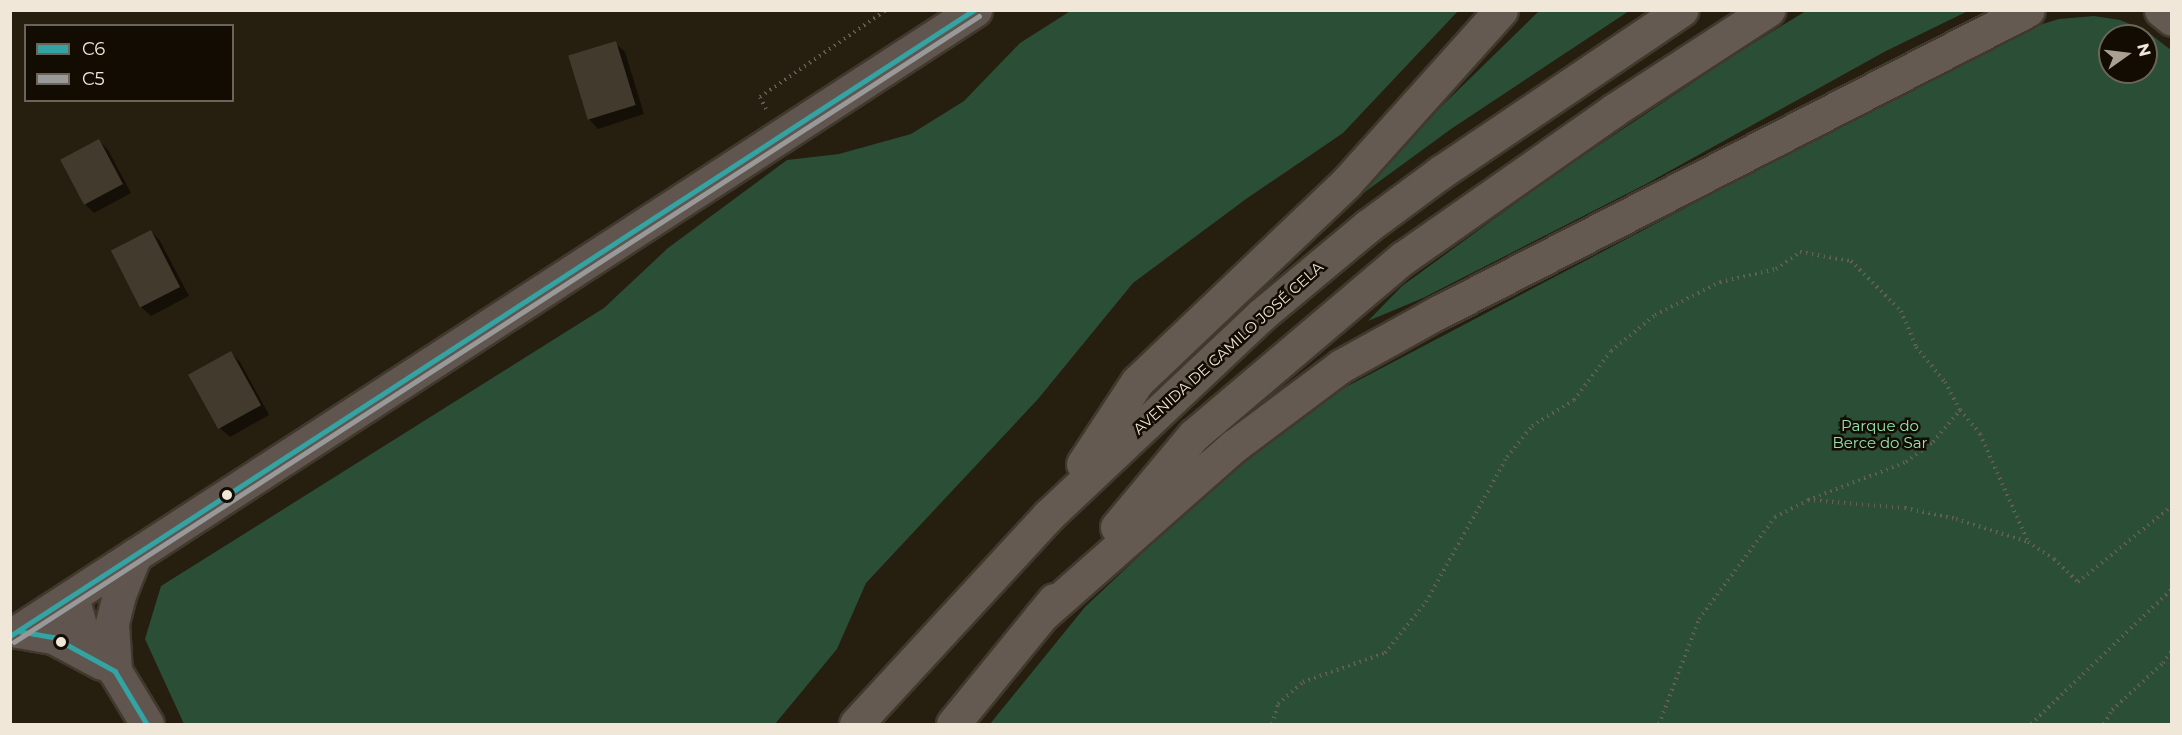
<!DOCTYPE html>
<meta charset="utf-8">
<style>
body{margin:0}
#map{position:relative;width:2182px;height:735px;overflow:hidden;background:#261e0f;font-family:Montserrat,sans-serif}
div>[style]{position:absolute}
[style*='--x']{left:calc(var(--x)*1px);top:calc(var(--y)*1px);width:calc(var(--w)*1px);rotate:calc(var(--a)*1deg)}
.green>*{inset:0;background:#2b4e36}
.shadow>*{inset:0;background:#0007}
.building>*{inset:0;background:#423a2c;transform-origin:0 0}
.path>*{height:4px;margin-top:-2px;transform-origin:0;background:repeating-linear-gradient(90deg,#655e57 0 1.5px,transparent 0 6px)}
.roads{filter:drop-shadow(2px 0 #41392d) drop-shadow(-2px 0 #41392d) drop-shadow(0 2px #41392d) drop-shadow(0 -2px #41392d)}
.secondary>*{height:33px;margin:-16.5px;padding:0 16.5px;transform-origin:16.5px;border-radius:16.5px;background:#60554f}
.highway>*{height:33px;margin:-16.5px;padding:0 16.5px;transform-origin:16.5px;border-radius:16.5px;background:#655a51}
.bus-1>*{height:4.5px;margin:-2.25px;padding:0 2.25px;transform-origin:2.25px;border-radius:2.25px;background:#33a3a3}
.bus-2>*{height:4.5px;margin:-2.25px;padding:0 2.25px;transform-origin:2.25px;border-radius:2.25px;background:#999}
.dots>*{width:16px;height:16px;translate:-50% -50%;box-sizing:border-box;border:3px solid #120c03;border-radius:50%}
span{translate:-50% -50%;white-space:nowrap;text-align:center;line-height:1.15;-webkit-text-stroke:5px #120c03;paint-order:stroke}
.street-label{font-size:15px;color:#f1e7d8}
.park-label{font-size:15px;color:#93e3af}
.frame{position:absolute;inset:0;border:12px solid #f1e7d8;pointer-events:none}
.legend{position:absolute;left:24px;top:24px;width:210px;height:78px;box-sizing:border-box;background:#120c03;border:2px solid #6b6458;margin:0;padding:8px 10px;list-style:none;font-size:18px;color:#f1e7d8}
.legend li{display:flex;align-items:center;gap:12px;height:30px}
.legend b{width:30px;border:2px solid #6b6458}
.north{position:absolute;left:2098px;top:24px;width:60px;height:60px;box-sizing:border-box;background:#120c03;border:2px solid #6b6458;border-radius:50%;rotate:76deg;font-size:16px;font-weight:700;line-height:24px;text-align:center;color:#f1e7d8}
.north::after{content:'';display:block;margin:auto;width:21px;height:27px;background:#aaa192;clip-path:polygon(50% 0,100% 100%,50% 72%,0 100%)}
</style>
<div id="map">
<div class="green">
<i style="clip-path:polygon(1072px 10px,1458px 11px,1343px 133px,1246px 199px,1133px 283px,1038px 399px,866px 583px,837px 649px,775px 724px,184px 724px,145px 639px,161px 586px,604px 308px,668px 248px,787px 160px,839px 154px,911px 134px,964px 101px,1020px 43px)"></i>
<i style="clip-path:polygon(1539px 11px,1629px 11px,1451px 129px,1321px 224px)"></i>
<i style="clip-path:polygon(1806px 11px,1968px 11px,1886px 51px,1646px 184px,1423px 298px,1368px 321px,1402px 286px,1557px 173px,1737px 53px)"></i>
<i style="clip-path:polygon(evenodd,2094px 16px,2120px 20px,2145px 30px,2171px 50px,2171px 724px,990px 724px,1085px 607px,1244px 457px,1323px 399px,2023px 30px,2059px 19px,2094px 16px,2110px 36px,2146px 36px,2146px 72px,2110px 72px,2110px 36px)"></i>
</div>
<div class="shadow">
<i style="clip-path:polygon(615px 43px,625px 52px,644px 114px,598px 129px,589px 119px)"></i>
<i style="clip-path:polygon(99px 141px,108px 150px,131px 193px,94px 213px,85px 204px)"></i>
<i style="clip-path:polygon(151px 231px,160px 241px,189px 296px,151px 316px,141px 307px,113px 251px)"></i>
<i style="clip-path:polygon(231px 353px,240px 362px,269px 415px,230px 437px,220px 428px)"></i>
</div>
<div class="building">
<i style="left:616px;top:41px;width:67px;height:50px;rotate:73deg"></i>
<i style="left:99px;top:139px;width:51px;height:44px;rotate:62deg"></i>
<i style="left:151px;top:230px;width:64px;height:45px;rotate:63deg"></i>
<i style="left:231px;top:351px;width:62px;height:49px;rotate:61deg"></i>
</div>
<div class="path">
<i style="--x:766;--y:109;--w:13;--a:-117"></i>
<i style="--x:760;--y:97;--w:153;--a:-34.6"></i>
<i style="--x:1808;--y:500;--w:97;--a:4.7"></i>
<i style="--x:1905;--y:508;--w:52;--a:12.2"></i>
<i style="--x:1956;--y:519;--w:76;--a:17.7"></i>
<i style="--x:1272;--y:724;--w:21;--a:-73"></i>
<i style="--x:1278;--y:704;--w:33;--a:-41"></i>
<i style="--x:1303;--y:682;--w:87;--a:-19.5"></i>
<i style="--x:1385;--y:653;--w:65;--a:-51.2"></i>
<i style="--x:1426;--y:602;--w:166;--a:-60.8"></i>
<i style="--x:1507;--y:457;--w:40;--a:-51"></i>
<i style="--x:1532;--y:426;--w:49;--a:-31.8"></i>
<i style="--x:1574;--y:400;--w:61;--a:-52.9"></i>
<i style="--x:1611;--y:351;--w:57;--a:-39.3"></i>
<i style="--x:1655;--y:315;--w:73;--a:-26.9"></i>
<i style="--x:1720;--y:282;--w:57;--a:-13.1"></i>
<i style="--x:1776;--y:269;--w:29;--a:-35"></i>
<i style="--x:1800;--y:252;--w:52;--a:10"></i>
<i style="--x:1851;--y:261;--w:71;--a:45"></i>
<i style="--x:1901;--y:311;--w:39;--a:67"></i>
<i style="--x:1916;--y:347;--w:45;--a:50.4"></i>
<i style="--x:1945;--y:382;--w:32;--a:62"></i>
<i style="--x:1960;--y:410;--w:31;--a:50"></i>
<i style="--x:1980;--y:434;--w:118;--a:66"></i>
<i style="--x:2028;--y:542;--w:31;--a:33"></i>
<i style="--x:2054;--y:559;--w:33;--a:44"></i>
<i style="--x:2078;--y:582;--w:121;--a:-39"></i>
<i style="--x:1659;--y:724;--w:112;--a:-69.1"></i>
<i style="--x:1699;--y:619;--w:127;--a:-53.3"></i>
<i style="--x:1775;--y:517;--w:37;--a:-27"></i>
<i style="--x:1808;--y:500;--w:105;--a:-21.2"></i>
<i style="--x:1906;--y:462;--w:34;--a:-37"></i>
<i style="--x:1933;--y:442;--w:42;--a:-49.8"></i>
<i style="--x:2031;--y:724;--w:195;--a:-43.8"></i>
<i style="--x:2104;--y:724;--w:16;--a:-60"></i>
<i style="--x:2112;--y:710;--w:69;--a:-42.7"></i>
<i style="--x:2163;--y:663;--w:16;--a:-55"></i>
</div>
<div class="roads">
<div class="secondary">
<i style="--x:72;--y:597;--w:32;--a:74"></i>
<i style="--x:81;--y:628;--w:55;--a:51.7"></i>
<i style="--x:115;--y:671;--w:62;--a:58.9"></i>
<i style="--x:18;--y:631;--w:1141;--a:-32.98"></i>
<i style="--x:18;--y:631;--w:36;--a:10"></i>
<i style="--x:53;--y:637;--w:55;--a:28"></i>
<i style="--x:115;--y:671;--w:48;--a:-93.6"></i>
<i style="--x:112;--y:623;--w:32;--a:-76"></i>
<i style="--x:120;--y:592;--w:40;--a:-68"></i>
</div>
<div class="highway">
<i style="--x:2161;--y:10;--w:14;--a:39"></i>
<i style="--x:1083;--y:464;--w:98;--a:-56.6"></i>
<i style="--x:1137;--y:382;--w:289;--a:-43.6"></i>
<i style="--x:1346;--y:183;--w:232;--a:-48.1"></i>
<i style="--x:1117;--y:527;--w:120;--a:-50.1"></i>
<i style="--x:1194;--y:435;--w:274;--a:-40.3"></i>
<i style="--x:1403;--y:258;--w:258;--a:-35"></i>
<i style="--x:1614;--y:110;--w:184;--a:-33"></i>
<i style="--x:1041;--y:616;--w:257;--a:-41.4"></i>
<i style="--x:1234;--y:446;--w:134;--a:-36.8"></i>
<i style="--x:1341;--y:366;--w:107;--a:-29"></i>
<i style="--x:1435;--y:314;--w:666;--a:-27.14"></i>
<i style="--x:856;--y:724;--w:284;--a:-47.3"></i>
<i style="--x:1049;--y:515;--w:291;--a:-43.3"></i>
<i style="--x:1261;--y:315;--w:139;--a:-39.8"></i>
<i style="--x:1368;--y:226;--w:91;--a:-36.5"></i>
<i style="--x:1441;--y:172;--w:290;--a:-34"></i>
<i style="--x:953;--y:724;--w:160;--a:-50.8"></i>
</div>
</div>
<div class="bus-1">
<i style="--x:18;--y:631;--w:36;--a:10"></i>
<i style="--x:53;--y:637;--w:71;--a:28.7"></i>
<i style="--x:115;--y:671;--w:62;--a:58.9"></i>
<i style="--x:10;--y:636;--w:1149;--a:-33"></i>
</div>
<div class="bus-2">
<i style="--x:14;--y:642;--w:1150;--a:-32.97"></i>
</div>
<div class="dots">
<i style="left:227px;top:495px;background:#f1e7d8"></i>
<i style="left:61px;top:642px;background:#f1e7d8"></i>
</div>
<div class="street-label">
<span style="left:1228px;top:348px;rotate:-42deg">AVENIDA DE CAMILO JOSÉ CELA</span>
</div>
<div class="park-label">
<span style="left:1880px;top:434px">Parque do<br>Berce do Sar</span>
</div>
<div class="frame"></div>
<ul class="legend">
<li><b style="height:8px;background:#33a3a3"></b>C6</li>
<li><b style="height:8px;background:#999"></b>C5</li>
</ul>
<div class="north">N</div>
</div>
